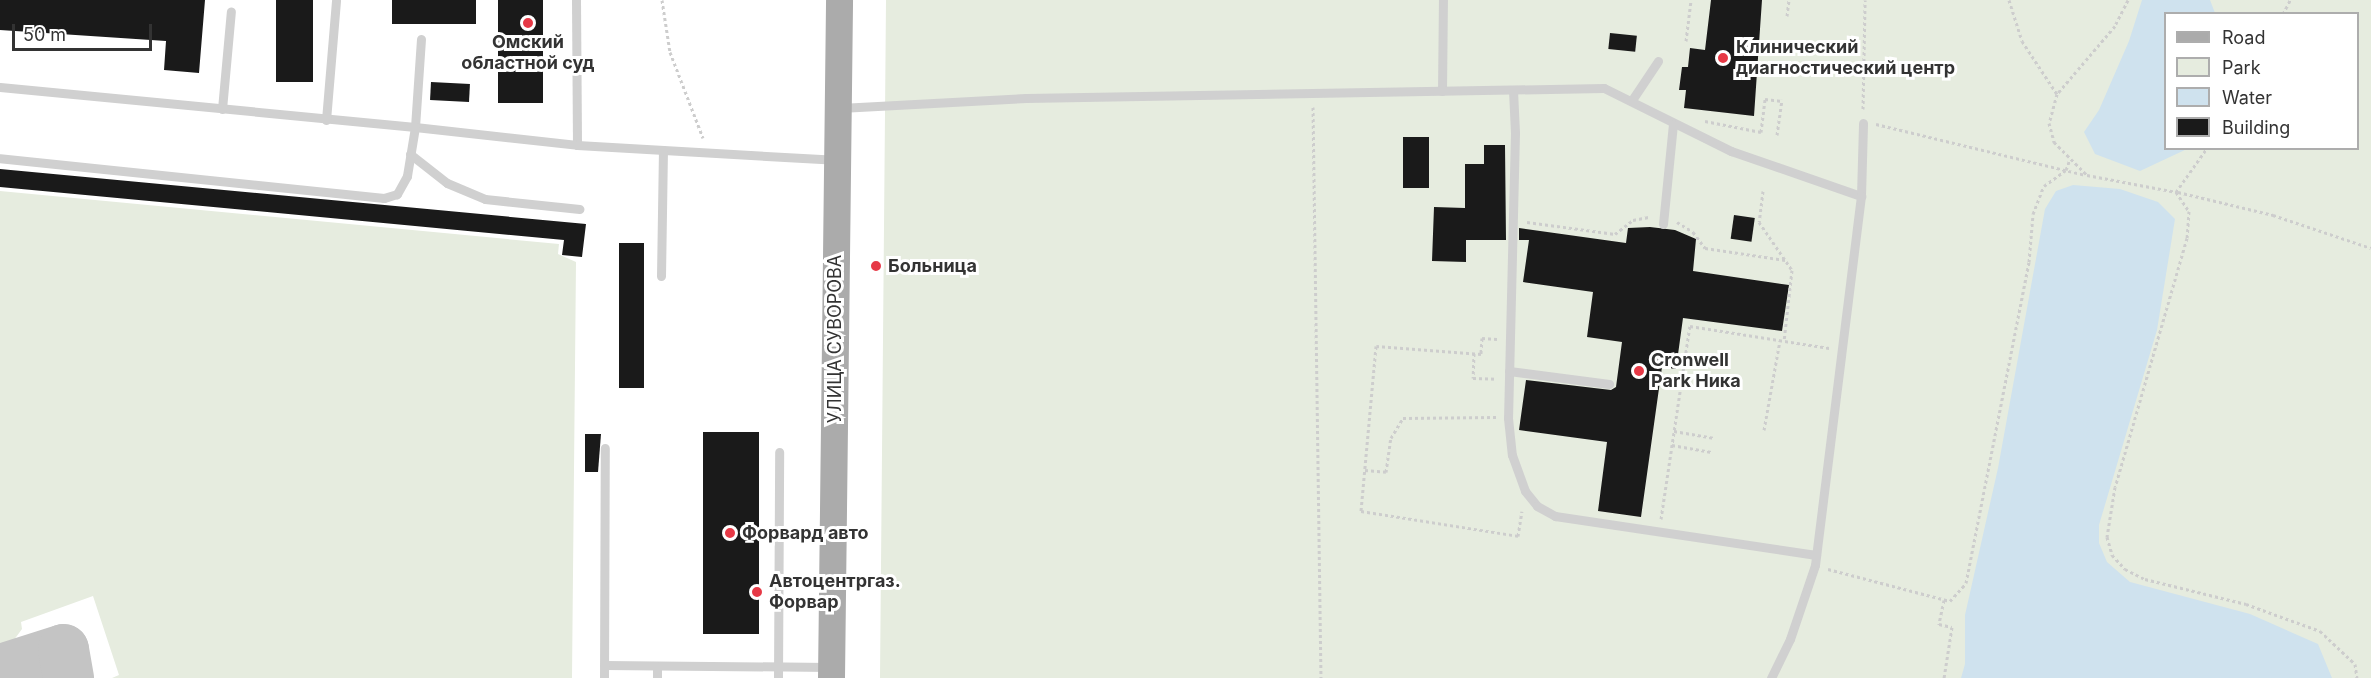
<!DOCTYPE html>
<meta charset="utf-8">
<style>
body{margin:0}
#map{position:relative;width:2371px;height:678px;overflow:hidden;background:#fff;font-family:Inter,sans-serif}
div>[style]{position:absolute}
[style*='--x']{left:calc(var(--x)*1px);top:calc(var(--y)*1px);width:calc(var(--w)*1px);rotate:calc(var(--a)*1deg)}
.green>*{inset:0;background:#e6ecdf}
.water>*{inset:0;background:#cfe2ee}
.taxiway>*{height:51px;margin:-25.5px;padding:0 25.5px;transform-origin:25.5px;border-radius:25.5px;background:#c4c4c4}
.building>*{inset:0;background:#1a1a1a;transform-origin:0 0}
.path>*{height:3px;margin-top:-1.5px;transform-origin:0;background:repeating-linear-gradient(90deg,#cdcdcd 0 3px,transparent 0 6px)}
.lane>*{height:9px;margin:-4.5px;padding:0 4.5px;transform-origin:4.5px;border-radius:4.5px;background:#d0d0d0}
.primary>*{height:27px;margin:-13.5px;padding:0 13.5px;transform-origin:13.5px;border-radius:13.5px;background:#ababab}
.dots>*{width:16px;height:16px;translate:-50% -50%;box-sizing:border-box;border:3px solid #fff;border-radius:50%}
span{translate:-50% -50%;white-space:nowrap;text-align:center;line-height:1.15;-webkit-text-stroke:6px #fff;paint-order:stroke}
.poi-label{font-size:18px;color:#333;font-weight:700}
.left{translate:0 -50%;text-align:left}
.street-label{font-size:18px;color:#333}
.legend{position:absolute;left:2164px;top:12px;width:195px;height:138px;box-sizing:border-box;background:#fff;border:2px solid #adadad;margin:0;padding:8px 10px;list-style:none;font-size:18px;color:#333}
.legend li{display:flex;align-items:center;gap:12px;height:30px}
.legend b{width:30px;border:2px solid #adadad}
.scale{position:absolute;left:12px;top:24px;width:140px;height:27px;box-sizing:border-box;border:3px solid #333;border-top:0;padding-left:8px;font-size:18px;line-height:21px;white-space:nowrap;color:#333;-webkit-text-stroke:4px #fff;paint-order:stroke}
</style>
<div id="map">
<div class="green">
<i style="clip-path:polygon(evenodd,886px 0,2371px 0,2371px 678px,880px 678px,886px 0,2166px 14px,2358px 14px,2358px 148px,2166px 148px,2166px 14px)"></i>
<i style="clip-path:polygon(0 191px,559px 244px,558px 254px,576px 262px,572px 678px,112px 678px,119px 675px,93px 596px,21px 622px,22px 629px,0 659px)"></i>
</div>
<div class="water">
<i style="clip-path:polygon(2142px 0,2210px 0,2215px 13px,2166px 14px,2166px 148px,2187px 149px,2140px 171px,2095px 154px,2084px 132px,2099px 110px,2129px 41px)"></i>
<i style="clip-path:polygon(2073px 185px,2120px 189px,2158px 202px,2175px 219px,2157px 330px,2099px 525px,2099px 543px,2107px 562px,2130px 582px,2250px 614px,2318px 644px,2332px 678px,1961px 678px,1965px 664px,1965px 615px,1998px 468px,2045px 209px,2056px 191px)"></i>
</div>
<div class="taxiway">
<i style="--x:0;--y:669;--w:66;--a:-17.6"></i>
<i style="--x:63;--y:649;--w:29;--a:80"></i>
</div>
<div class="building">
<i style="clip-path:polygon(0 0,205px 0,199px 73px,164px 70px,166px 41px,0 30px)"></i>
<i style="left:276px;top:0;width:37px;height:82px"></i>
<i style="left:392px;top:0;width:84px;height:24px"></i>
<i style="left:498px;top:0;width:45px;height:103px"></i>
<i style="clip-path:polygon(1711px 0,1762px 0,1754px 116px,1684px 108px,1686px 90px,1679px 90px,1682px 67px,1688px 67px,1690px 48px,1705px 50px)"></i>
<i style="left:1610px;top:33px;width:27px;height:16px;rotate:6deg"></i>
<i style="left:431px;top:82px;width:39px;height:18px;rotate:3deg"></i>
<i style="left:1403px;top:137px;width:26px;height:51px"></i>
<i style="clip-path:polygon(1484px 145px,1505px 145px,1506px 240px,1466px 240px,1466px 262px,1432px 261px,1434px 207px,1465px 208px,1465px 164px,1484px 164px)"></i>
<i style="clip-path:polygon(0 169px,586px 224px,582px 257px,562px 255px,564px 240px,0 187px)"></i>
<i style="left:1734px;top:215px;width:21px;height:24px;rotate:8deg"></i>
<i style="clip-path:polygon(1650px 227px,1675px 230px,1696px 239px,1693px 271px,1789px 285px,1782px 331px,1683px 318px,1676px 369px,1662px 367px,1641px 517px,1598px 511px,1607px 442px,1519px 430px,1526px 380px,1611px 390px,1616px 387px,1622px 342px,1587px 337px,1593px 292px,1523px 282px,1529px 240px,1519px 240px,1519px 228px,1626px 243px,1628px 228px)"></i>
<i style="left:619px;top:243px;width:25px;height:145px"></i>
<i style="left:703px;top:432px;width:56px;height:202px"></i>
<i style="clip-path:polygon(585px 434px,601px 434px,598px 472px,585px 472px)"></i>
</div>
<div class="path">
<i style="--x:662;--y:0;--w:53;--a:81.3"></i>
<i style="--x:670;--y:52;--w:92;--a:69"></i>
<i style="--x:2009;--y:0;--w:43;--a:72.4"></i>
<i style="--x:2022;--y:41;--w:64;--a:56.6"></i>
<i style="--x:2128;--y:0;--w:29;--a:117"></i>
<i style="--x:2115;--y:26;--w:89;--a:130.5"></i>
<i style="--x:2057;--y:94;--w:30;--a:105"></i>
<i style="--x:2049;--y:123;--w:20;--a:75"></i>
<i style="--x:2054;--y:142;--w:47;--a:45"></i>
<i style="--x:2087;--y:175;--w:91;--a:10.8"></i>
<i style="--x:2176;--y:192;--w:54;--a:-54.8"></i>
<i style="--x:2283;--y:14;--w:16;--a:-63"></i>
<i style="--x:1787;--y:16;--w:16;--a:-83"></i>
<i style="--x:1686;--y:41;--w:41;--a:-83"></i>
<i style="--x:1313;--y:107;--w:571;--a:89.2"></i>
<i style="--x:1863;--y:109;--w:109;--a:-88.9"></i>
<i style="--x:1705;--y:121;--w:57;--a:11.1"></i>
<i style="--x:1761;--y:132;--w:33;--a:-83"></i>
<i style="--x:1765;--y:99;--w:17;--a:7"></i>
<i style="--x:1876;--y:124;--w:216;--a:13.7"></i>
<i style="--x:1777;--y:135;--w:36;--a:-82"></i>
<i style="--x:1763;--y:191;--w:31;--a:97"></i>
<i style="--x:1759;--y:222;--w:58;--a:55.5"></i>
<i style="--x:1792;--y:270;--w:71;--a:96.4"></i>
<i style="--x:2176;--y:192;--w:23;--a:56"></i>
<i style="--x:2189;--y:211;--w:27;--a:94"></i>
<i style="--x:2187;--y:238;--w:259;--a:106.1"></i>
<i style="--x:2115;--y:487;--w:51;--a:99.1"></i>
<i style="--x:2107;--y:537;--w:19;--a:74"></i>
<i style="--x:2112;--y:555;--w:19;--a:47"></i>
<i style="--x:2125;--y:569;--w:22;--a:27"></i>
<i style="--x:2145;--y:579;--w:104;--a:13.9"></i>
<i style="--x:2246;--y:604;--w:79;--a:20"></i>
<i style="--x:2320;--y:631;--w:48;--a:43.3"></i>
<i style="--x:2355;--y:664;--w:14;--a:82"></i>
<i style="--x:2178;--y:192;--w:98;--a:13.6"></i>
<i style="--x:2273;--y:215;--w:103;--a:18.6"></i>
<i style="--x:1527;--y:222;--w:89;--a:7.8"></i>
<i style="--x:1615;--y:234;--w:23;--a:-38"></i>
<i style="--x:1633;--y:220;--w:16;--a:-11"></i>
<i style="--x:1677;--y:222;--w:19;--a:32"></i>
<i style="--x:1693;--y:232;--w:20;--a:53"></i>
<i style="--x:1705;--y:248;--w:81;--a:8.5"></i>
<i style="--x:1497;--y:339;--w:15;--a:-176"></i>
<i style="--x:1482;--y:338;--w:16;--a:94"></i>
<i style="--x:1481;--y:354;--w:105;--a:-175.6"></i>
<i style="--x:1376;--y:346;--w:166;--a:95.2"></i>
<i style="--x:1361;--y:511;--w:159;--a:9"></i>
<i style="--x:1518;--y:536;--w:25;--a:-81"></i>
<i style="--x:1474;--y:353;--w:25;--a:92"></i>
<i style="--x:1473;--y:378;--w:24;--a:2"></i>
<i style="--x:1764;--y:430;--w:91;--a:-79.9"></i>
<i style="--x:1674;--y:431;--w:41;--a:9.9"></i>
<i style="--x:1672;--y:445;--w:40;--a:10"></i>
<i style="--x:1365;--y:470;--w:21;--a:5"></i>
<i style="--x:1386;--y:472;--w:34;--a:-82"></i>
<i style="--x:1391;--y:438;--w:23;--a:-59"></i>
<i style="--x:1403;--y:418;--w:93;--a:-0.6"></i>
<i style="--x:1661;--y:519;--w:195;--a:-81.5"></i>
<i style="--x:1690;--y:326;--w:141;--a:9"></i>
<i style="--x:1828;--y:569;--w:126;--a:14.7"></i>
<i style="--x:1950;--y:601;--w:24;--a:-48"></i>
<i style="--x:1966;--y:583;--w:327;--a:-78.9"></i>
<i style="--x:2029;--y:262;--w:48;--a:-85.2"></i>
<i style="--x:2033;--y:214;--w:30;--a:-69"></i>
<i style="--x:2044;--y:186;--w:27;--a:-36"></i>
<i style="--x:2066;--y:170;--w:12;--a:-70"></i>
<i style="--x:1944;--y:600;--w:25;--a:102"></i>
<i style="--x:1939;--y:624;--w:13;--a:13"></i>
<i style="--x:1952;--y:627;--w:52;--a:98.9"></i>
</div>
<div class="lane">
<i style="--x:576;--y:0;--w:145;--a:89.6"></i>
<i style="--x:421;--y:39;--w:88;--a:93.9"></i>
<i style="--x:415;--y:127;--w:163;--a:6.3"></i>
<i style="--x:577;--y:145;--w:258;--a:3.3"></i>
<i style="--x:0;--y:87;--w:417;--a:5.5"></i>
<i style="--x:415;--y:127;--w:50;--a:99.3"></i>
<i style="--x:407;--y:176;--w:21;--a:119"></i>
<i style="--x:397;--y:194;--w:14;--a:163"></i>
<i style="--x:384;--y:198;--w:386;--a:-174.1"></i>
<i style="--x:1513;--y:90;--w:43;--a:87.3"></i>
<i style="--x:1515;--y:133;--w:285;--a:91.4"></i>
<i style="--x:1508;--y:418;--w:37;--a:84"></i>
<i style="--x:1512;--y:455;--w:38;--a:70"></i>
<i style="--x:1525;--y:491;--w:19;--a:51"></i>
<i style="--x:1537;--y:506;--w:21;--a:29"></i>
<i style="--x:1555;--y:516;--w:264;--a:8.5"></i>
<i style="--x:1442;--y:91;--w:91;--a:-89.4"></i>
<i style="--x:1632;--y:100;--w:47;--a:-56.3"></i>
<i style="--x:840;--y:108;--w:186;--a:-3.1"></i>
<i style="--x:1026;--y:98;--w:578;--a:-0.99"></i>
<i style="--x:1604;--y:88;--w:142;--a:26.4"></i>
<i style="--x:1731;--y:151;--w:138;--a:19.1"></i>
<i style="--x:1861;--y:196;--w:73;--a:-88.4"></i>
<i style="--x:222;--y:109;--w:98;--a:-84.8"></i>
<i style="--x:326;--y:120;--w:120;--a:-85.2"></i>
<i style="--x:410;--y:154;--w:47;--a:38.1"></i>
<i style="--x:447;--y:183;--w:41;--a:22.8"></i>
<i style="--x:485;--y:199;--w:95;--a:6.1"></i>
<i style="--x:1663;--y:224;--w:100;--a:-84.3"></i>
<i style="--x:661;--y:276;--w:126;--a:-89.1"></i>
<i style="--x:1509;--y:371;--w:101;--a:7.4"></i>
<i style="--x:604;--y:665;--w:225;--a:0.5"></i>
<i style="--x:604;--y:678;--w:230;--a:-89.8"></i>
<i style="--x:657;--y:678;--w:12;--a:-90"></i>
<i style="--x:778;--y:678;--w:226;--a:-89.7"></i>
<i style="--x:1771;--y:678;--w:43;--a:-64"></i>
<i style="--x:1790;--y:639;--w:78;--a:-71.3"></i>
<i style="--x:1815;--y:565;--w:372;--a:-82.9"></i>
</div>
<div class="primary">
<i style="--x:831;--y:678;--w:678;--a:-89.32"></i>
</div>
<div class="dots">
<i style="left:528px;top:23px;background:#e63946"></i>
<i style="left:1723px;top:58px;background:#e63946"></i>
<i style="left:876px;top:266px;background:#e63946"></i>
<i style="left:1639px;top:371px;background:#e63946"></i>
<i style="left:730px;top:533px;background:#e63946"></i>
<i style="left:757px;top:592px;background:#e63946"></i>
</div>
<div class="poi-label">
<span style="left:528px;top:53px">Омский<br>областной суд</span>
<span class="left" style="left:1736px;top:58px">Клинический<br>диагностический центр</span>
<span class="left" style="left:888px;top:266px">Больница</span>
<span class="left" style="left:1651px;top:371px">Cronwell<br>Park Ника</span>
<span class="left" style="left:742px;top:533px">Форвард авто</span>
<span class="left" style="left:769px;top:592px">Автоцентргаз.<br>Форвар</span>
</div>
<div class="street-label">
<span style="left:835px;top:339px;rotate:-90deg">УЛИЦА СУВОРОВА</span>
</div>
<ul class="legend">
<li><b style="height:8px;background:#ababab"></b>Road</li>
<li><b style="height:16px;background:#e6ecdf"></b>Park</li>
<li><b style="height:16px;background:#cfe2ee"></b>Water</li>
<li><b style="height:16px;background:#1a1a1a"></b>Building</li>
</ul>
<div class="scale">50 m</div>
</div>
